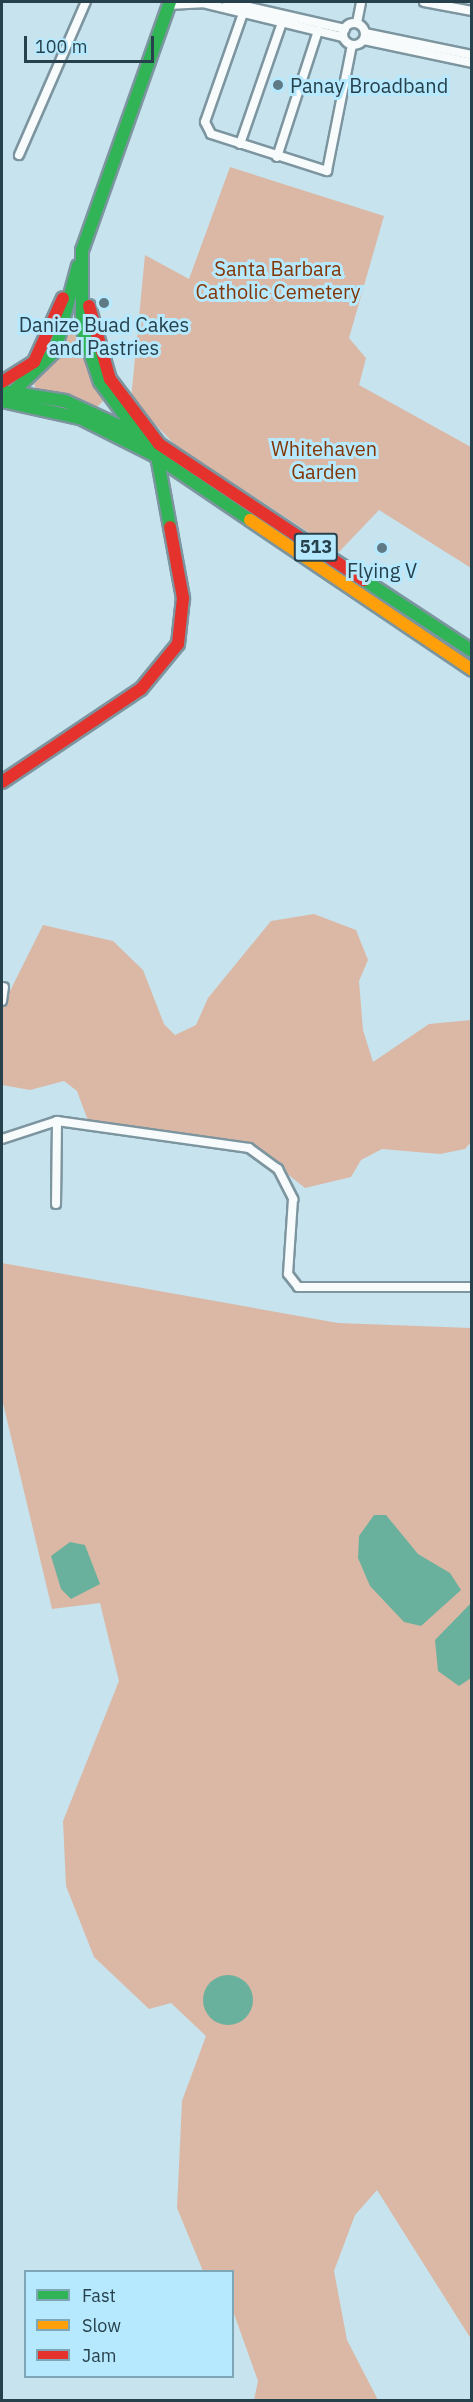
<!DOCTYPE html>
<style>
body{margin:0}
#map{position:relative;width:473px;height:2402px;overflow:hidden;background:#c7e3ee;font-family:"IBM Plex Sans",sans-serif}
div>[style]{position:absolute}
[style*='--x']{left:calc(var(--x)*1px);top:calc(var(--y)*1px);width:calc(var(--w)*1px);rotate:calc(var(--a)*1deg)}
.green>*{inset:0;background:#dbb8a5}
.water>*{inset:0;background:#6ab19d}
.round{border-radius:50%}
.roads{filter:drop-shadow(2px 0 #7c959f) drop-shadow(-2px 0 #7c959f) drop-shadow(0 2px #7c959f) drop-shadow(0 -2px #7c959f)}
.street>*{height:8px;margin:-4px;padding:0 4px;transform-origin:4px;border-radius:4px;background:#f7fbfc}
.street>.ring{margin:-4px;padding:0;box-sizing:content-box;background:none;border:8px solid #f7fbfc;border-radius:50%}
.fast>*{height:12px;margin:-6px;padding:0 6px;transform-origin:6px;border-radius:6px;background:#30b455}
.slow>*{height:12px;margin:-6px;padding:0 6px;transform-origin:6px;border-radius:6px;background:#ff9f0a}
.jam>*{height:12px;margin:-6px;padding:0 6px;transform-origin:6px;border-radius:6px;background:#e5322d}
.dots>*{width:16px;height:16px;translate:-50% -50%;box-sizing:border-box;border:3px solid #b7e9fe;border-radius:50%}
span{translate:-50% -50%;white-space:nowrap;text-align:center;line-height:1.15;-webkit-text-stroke:6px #b7e9fe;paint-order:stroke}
.shield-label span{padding:2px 4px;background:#b7e9fe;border:2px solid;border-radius:4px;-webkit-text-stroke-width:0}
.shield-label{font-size:18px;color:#27414c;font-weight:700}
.poi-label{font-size:20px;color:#27414c}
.left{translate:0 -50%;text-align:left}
.park-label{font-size:20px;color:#823505}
.frame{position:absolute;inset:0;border:3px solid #27414c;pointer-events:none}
.legend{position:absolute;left:24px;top:2270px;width:210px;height:108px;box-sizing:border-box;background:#b7e9fe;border:2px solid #7da6b7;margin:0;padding:8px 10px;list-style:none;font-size:18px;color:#27414c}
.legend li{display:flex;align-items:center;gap:12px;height:30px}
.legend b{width:30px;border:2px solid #7da6b7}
.scale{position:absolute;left:24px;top:36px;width:130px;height:27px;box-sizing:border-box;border:3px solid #27414c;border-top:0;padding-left:8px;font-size:18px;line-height:21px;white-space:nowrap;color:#27414c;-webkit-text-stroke:4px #b7e9fe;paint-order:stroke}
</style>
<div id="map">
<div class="green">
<i style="clip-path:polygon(230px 167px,384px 216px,349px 338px,366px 358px,359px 385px,471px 447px,471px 568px,379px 510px,339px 552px,176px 446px,131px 399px,145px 255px,189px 279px)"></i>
<i style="clip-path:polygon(68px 330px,75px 335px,103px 401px,96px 408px,36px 390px,34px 384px,52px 365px)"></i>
<i style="clip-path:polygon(314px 914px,356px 930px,368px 960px,359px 981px,363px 1030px,373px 1062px,429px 1024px,471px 1020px,471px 1142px,465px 1149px,440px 1154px,382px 1149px,361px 1160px,351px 1177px,305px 1188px,255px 1148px,90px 1126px,77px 1091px,64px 1081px,30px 1090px,2px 1085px,2px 1007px,43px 925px,113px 941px,143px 970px,164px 1024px,175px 1035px,196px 1025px,208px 998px,271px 921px)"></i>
<i style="clip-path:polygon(2px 1263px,338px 1323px,471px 1328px,471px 2339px,377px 2190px,355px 2215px,334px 2271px,347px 2340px,378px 2400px,254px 2400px,258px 2381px,233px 2311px,232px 2272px,203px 2271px,177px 2208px,182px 2101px,206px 2036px,171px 2003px,149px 2009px,94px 1957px,66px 1886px,63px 1821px,119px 1681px,100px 1603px,52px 1609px,2px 1399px)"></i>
</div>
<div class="water">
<i style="clip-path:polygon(374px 1515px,386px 1515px,418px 1554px,450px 1573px,461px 1590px,421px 1626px,404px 1622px,370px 1586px,358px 1558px,359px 1536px)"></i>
<i style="clip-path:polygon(70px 1542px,85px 1545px,100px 1584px,71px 1599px,61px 1589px,51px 1556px)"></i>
<i style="clip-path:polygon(471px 1603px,471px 1678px,459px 1686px,438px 1671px,435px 1640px)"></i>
<i class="round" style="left:203px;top:1975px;width:50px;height:50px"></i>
</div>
<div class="roads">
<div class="street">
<i style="--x:227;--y:2;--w:121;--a:12.9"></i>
<i style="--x:247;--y:2;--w:127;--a:109.3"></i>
<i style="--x:205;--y:122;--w:13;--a:63"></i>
<i style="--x:211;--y:134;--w:122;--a:17.7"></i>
<i style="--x:327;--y:171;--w:128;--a:-78.8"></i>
<i style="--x:424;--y:2;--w:49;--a:10.6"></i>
<i style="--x:168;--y:5;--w:35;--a:-3"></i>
<i style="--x:203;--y:3;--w:144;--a:13.7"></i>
<i style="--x:357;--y:23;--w:21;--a:-79"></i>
<i class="ring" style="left:343px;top:23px;width:14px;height:14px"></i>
<i style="--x:365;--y:33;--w:109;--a:11.6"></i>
<i style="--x:364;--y:40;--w:110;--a:12"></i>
<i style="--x:240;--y:144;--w:128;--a:-70.9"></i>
<i style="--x:19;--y:155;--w:167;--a:-66.4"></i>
<i style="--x:277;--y:157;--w:133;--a:-72"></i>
<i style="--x:2;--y:1001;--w:14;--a:-82"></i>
<i style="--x:2;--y:1139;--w:58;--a:-18.1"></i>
<i style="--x:57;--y:1121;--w:194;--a:8"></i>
<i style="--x:249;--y:1148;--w:36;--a:36"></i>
<i style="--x:278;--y:1169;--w:34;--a:63"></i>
<i style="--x:293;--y:1199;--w:75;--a:93.8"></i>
<i style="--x:288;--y:1274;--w:16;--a:52"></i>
<i style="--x:298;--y:1287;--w:174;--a:0"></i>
<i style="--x:56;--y:1204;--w:83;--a:-89.3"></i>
</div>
<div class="fast">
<i style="--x:170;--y:2;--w:263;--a:109.5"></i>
<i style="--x:82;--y:250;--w:78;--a:90"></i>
<i style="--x:82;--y:328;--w:57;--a:71.6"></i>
<i style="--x:100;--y:382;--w:91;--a:53.5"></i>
<i style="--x:154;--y:455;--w:116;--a:34.1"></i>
<i style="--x:2;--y:391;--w:64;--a:9"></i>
<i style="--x:65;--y:401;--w:84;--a:24.7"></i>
<i style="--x:13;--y:392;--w:59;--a:-44.3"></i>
<i style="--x:55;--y:351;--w:88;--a:-74.9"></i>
<i style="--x:2;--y:401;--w:80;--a:12.3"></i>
<i style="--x:80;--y:418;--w:83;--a:26.6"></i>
<i style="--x:156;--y:450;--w:78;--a:79.7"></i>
<i style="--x:364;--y:580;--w:129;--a:33.3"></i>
</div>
<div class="slow">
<i style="--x:250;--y:520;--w:268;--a:34"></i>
</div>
<div class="jam">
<i style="--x:89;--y:306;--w:76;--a:74"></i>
<i style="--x:110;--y:379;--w:81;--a:53"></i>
<i style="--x:159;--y:444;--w:246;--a:33.6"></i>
<i style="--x:2;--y:382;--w:38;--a:-32"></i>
<i style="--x:34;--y:362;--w:70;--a:-65.6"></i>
<i style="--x:2;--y:782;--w:167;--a:-33.8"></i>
<i style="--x:141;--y:689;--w:58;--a:-50.6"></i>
<i style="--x:178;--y:644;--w:46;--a:-83.8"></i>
<i style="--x:183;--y:598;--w:72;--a:-100.4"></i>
</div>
</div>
<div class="dots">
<i style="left:278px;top:85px;background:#5f7a85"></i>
<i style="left:104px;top:303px;background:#5f7a85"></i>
<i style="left:382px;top:548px;background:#5f7a85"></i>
</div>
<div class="shield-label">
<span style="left:316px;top:547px">513</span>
</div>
<div class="poi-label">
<span class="left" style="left:290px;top:85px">Panay Broadband</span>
<span style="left:104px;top:336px">Danize Buad Cakes<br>and Pastries</span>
<span style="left:382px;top:570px">Flying V</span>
</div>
<div class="park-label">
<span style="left:278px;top:280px">Santa Barbara<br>Catholic Cemetery</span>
<span style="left:324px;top:460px">Whitehaven<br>Garden</span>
</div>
<div class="frame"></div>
<ul class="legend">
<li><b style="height:8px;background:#30b455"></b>Fast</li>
<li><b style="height:8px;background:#ff9f0a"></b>Slow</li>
<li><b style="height:8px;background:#e5322d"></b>Jam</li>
</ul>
<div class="scale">100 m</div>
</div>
